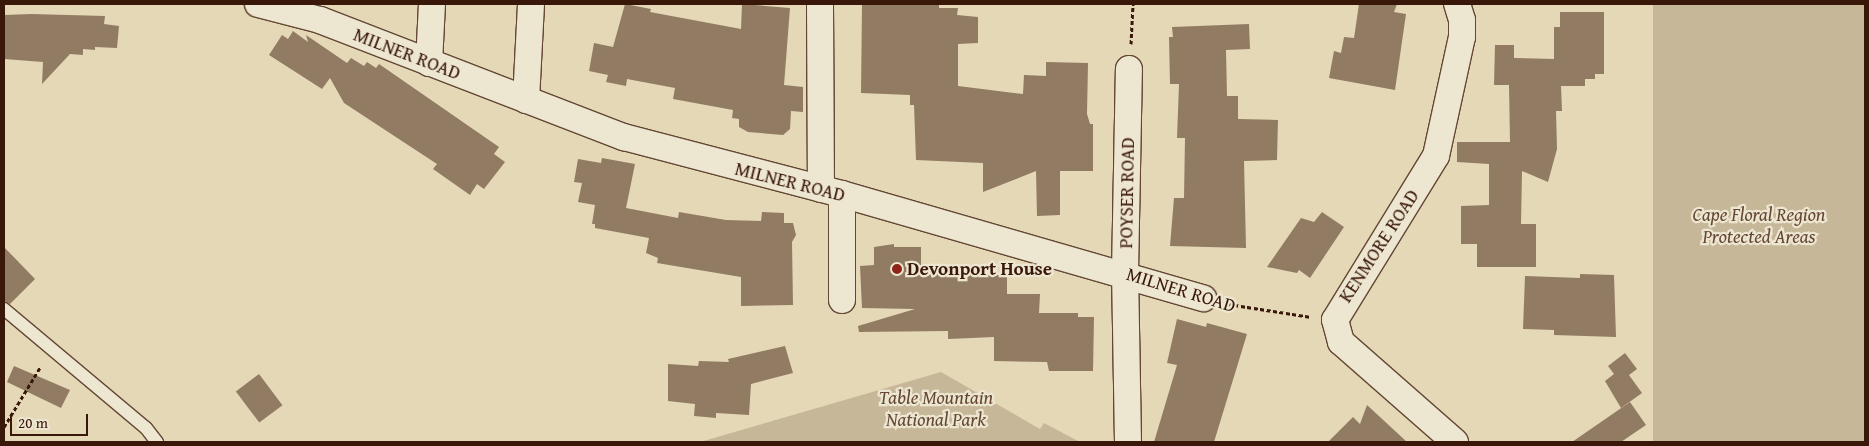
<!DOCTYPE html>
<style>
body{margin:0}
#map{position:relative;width:1869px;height:446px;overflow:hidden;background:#e4d8b6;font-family:"Gentium Book Plus",serif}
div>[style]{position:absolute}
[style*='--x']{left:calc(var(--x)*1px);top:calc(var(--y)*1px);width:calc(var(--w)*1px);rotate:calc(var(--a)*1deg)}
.green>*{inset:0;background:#c7b799;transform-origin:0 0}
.building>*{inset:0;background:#927b63;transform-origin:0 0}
.path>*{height:3px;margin-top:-1.5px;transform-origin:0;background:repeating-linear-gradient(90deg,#391709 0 4px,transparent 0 6.5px)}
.roads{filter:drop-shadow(1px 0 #644734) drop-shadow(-1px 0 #644734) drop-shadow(0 1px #644734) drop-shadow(0 -1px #644734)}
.lane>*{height:12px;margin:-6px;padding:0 6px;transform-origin:6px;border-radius:6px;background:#ede6d0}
.street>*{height:26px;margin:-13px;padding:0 13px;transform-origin:13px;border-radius:13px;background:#ede6d0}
.dots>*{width:14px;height:14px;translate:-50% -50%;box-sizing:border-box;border:2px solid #ede6d0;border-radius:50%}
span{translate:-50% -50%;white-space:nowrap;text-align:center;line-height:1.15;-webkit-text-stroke:4.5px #ede6d0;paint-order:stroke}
.street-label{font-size:19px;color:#391709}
.park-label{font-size:19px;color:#644734;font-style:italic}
.poi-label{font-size:19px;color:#391709;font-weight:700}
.left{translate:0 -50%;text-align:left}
.frame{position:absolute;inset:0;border:5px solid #391709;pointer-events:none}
.scale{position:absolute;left:10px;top:414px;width:78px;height:22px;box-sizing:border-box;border:2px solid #391709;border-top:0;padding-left:6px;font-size:15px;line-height:18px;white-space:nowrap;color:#391709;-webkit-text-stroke:4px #ede6d0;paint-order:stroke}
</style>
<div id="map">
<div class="green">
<i style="left:1653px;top:4px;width:212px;height:438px"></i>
<i style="clip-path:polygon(941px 372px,1040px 429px,1044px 423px,1080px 442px,700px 442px)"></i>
</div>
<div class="building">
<i style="clip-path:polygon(625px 4px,651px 9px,650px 12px,741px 29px,742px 4px,790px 8px,784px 85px,803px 87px,803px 112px,791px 111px,790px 129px,783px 135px,748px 132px,739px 127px,739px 119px,732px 118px,733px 110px,673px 99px,675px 88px,627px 79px,626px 86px,606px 82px,608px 75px,589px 71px,594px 43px,613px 47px)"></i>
<i style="clip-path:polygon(862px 4px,939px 4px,939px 8px,958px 8px,957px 15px,978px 17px,978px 43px,958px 44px,958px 86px,1023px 94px,1024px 75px,1046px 76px,1046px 62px,1088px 63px,1087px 114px,1090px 124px,1093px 124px,1093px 171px,1060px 171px,1060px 215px,1037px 216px,1036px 171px,983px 192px,983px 163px,916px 160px,914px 105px,910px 105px,910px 95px,861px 93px)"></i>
<i style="clip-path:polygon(1359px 4px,1397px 4px,1394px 12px,1406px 14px,1395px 90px,1329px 78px,1334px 51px,1341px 53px,1344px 37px,1354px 38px)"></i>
<i style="clip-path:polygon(1560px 12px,1604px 12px,1604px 74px,1595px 74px,1595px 79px,1585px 79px,1585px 86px,1561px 86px,1562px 111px,1556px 111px,1557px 149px,1548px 182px,1522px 171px,1521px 224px,1536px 224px,1536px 267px,1477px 267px,1477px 244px,1461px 244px,1461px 206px,1489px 205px,1489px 164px,1457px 162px,1457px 142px,1510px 142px,1509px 85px,1494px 85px,1495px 45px,1514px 45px,1514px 58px,1554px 59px,1554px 27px,1560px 27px)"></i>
<i style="clip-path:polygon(31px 14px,105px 16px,104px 24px,119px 26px,117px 48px,95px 47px,95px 50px,83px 49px,83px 55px,70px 54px,42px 84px,43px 62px,4px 59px,4px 15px)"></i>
<i style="clip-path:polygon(1249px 24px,1250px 49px,1226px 50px,1227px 96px,1238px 96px,1238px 119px,1278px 120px,1277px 160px,1244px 161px,1246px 248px,1170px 246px,1174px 198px,1184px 198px,1185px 138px,1177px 138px,1179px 84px,1170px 84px,1169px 37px,1173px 37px,1172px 27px)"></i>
<i style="clip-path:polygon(293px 31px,308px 42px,306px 35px,347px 63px,351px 58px,364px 66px,367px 62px,376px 68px,379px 64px,499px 147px,494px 154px,505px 162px,484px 189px,477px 184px,470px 195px,433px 169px,437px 164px,344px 103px,330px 78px,322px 89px,269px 55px,282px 35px,288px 39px)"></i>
<i style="clip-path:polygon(602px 158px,635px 164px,626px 208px,678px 218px,679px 212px,726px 220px,761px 221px,762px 212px,784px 213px,784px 223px,793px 223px,796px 235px,792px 242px,793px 305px,741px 306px,741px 277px,657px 263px,658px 258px,646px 253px,649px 238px,595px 228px,595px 224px,592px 224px,595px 205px,578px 202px,582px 183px,574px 182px,578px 159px,601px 163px)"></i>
<i style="clip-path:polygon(1322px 212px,1344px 227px,1310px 278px,1299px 270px,1297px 273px,1267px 267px,1301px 218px,1314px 222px)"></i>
<i style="clip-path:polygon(894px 244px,894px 247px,921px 247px,921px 270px,979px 270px,979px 275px,1007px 275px,1007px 294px,1040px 294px,1039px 313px,1078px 313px,1078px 317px,1094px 317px,1093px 371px,1049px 371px,1047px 362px,994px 361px,994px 337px,948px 339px,948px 331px,859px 332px,858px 326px,915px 309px,862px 308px,860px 266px,874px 265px,874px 247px)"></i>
<i style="clip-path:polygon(4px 247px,35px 279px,10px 304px,4px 301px)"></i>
<i style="clip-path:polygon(1580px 274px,1614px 275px,1616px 337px,1554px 335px,1554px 330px,1523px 329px,1525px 276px,1580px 278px)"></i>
<i style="clip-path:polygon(1177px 319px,1206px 327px,1207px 323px,1247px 334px,1214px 442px,1154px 442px,1177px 365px,1167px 363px)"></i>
<i style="clip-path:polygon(785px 346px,793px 373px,751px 384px,749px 415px,716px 413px,716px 418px,694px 416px,695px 404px,668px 401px,668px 364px,698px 366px,699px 361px,729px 362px,728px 359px)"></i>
<i style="clip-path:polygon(1625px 353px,1637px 369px,1629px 375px,1642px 393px,1621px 408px,1605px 381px,1614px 374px,1608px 366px)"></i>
<i style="clip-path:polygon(14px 366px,70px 390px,61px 408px,7px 382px)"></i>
<i style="left:259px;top:374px;width:39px;height:29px;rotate:53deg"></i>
<i style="clip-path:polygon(1630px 402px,1646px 425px,1621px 442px,1572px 442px)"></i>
<i style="clip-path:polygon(1367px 405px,1407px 442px,1328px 442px,1353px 417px,1360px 424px)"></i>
</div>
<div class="path">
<i style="--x:1131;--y:44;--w:40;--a:-87.1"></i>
<i style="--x:1228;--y:304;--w:84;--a:8.9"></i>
<i style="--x:4;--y:427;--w:71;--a:-58.8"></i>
</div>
<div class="roads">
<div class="lane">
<i style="--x:4;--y:309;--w:185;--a:40"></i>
<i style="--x:146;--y:428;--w:18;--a:52"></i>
</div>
<div class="street">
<i style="--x:258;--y:4;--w:64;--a:14.5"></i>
<i style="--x:320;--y:20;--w:326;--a:21.1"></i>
<i style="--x:624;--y:137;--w:225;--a:14.7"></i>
<i style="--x:842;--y:194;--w:376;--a:16.1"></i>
<i style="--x:820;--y:4;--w:185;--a:89.7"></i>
<i style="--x:429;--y:63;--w:59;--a:-87.1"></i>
<i style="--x:526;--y:100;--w:96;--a:-87"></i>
<i style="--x:842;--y:194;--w:106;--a:90"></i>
<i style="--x:1128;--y:442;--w:169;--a:-91"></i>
<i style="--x:1125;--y:273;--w:204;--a:-88.9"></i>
<i style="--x:1455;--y:442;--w:152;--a:-138.7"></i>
<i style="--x:1341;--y:342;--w:23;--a:-105"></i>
<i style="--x:1335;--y:320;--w:193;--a:-58.4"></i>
<i style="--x:1436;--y:156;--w:122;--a:-77.7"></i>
<i style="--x:1462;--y:37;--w:17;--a:-90"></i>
<i style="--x:1462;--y:20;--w:17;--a:-107"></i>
</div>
</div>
<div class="dots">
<i style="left:897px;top:269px;background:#8f2418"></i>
</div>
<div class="street-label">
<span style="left:407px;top:54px;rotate:21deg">MILNER ROAD</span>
<span style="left:790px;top:182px;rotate:14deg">MILNER ROAD</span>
<span style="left:1127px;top:193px;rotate:-89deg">POYSER ROAD</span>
<span style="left:1379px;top:246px;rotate:-57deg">KENMORE ROAD</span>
<span style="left:1181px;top:290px;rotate:17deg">MILNER ROAD</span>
</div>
<div class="park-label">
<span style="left:1759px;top:226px">Cape Floral Region<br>Protected Areas</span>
<span style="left:936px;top:409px">Table Mountain<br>National Park</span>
</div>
<div class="poi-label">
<span class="left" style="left:907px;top:269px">Devonport House</span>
</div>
<div class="frame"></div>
<div class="scale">20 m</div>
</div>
